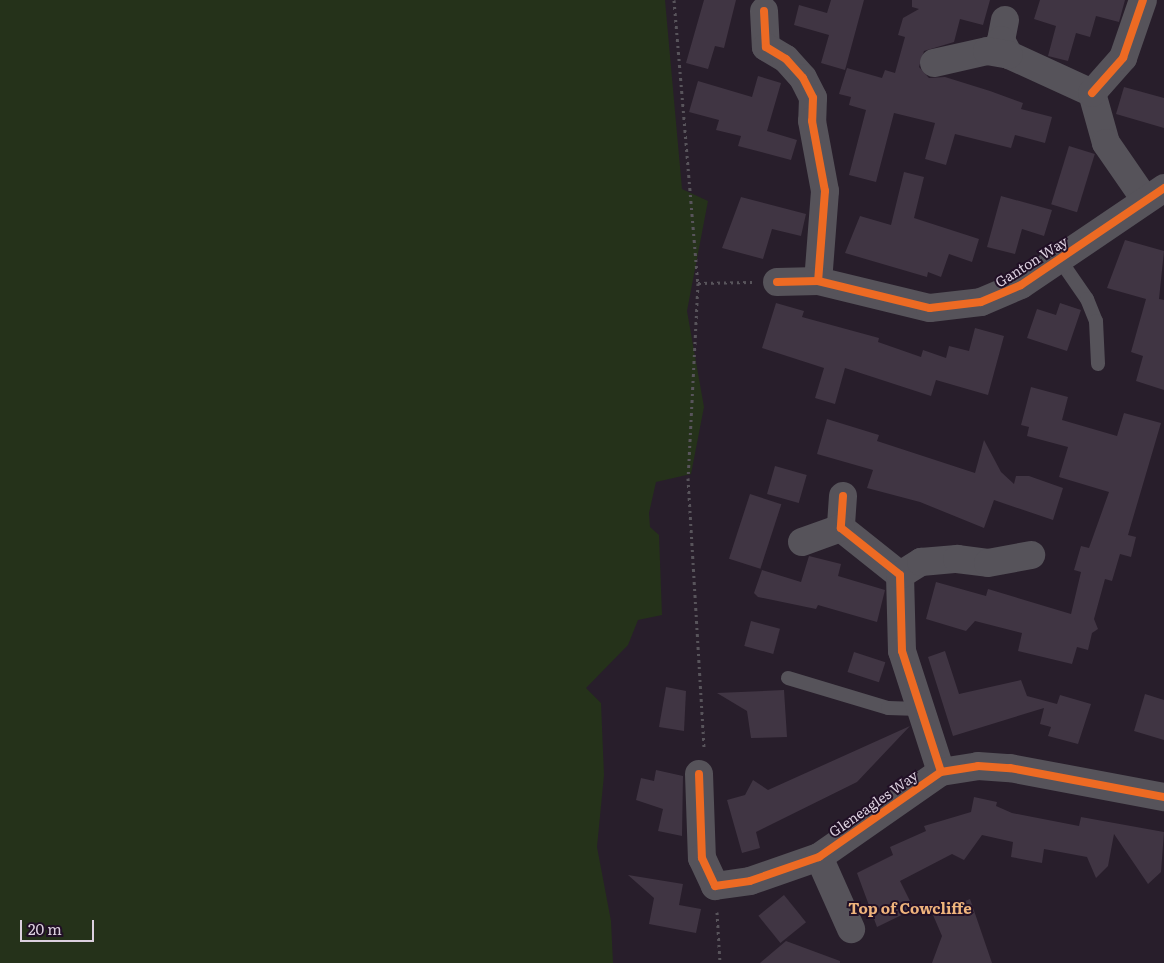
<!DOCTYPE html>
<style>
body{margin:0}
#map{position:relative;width:1164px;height:963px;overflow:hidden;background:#281e2b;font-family:Literata,serif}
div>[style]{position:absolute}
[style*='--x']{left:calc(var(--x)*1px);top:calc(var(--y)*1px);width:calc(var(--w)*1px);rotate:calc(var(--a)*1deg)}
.green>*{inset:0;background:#25321a}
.building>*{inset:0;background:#403543;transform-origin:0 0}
.path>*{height:3px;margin-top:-1.5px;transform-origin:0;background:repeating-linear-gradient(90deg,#58545b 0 2.5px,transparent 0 6.5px)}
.service>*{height:14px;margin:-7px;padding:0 7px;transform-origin:7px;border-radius:7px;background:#56535a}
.minor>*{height:28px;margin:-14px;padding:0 14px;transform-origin:14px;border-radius:14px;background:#56535a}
.cycleway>*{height:8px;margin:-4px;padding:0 4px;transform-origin:4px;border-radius:4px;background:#ed6a23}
span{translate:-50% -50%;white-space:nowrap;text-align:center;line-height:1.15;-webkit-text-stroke:4px #211026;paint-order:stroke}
.street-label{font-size:14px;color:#dcd0df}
.neighbourhood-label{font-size:15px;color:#f0b47c;font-weight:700}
.scale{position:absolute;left:20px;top:920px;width:74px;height:22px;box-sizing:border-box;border:2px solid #dcd0df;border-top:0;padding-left:6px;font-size:15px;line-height:18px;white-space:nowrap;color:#dcd0df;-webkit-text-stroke:4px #211026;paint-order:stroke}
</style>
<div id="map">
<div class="green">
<i style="clip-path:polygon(0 0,665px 0,682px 189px,708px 201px,687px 311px,704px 407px,691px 474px,656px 482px,649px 513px,650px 527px,659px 535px,662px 615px,638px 620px,628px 645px,586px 688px,601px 703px,604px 775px,597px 847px,611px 921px,613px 963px,0 963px)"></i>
</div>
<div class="building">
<i style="clip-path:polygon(704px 0,736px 0,724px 48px,715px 46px,708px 69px,686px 63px)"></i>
<i style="clip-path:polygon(831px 0,864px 0,845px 70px,821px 63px,829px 35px,794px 25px,799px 5px,827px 13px)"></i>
<i style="clip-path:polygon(912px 0,990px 0,983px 25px,960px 19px,954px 42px,924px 51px,919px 67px,929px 78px,945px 77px,990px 91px,1023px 103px,1021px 109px,1052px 117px,1045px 143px,1015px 135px,1011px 148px,955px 134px,946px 165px,925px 159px,935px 123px,894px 113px,876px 182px,849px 175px,866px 110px,849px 105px,851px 97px,839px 94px,847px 68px,882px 78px,885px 70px,895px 73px,905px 37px,898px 35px,903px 18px,919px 9px,912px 7px)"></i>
<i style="clip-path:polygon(1040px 0,1125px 0,1119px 22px,1096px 16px,1090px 37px,1076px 33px,1068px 61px,1048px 56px,1056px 26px,1034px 19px)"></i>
<i style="clip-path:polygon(758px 76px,781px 83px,767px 131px,797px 140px,791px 160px,738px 146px,741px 136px,716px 130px,719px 120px,689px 112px,698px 81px,752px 97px)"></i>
<i style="clip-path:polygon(1124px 87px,1164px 98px,1164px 128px,1116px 114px)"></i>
<i style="left:1069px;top:146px;width:27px;height:61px;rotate:17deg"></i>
<i style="clip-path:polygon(904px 172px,924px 177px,914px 218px,979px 239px,972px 262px,949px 254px,941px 277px,928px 272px,927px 277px,845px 253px,860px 216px,891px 225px)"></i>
<i style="clip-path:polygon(1001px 196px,1052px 210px,1044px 236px,1022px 229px,1015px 254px,987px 247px)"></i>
<i style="clip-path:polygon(741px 197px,806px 214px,801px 236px,772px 229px,763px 259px,722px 248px)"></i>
<i style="clip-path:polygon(1125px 240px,1164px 251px,1159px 299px,1164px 300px,1164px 390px,1136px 381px,1143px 356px,1131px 352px,1146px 299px,1107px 288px)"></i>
<i style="clip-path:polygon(776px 303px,804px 311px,802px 317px,879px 338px,878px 342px,921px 357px,923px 350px,946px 358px,949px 346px,969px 351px,975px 328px,1004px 336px,988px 395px,936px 380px,931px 396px,845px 368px,835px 404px,815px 398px,824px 368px,762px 348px)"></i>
<i style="clip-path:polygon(1060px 303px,1081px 310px,1067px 351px,1027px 338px,1037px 309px,1056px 315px)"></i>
<i style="clip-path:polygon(1031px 387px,1068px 397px,1062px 420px,1117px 436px,1124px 413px,1161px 423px,1128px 535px,1136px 537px,1131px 557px,1120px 554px,1112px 581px,1105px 579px,1094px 619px,1098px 629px,1092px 633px,1088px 650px,1077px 647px,1072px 664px,1018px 651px,1022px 633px,975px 621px,966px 631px,926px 619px,936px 582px,986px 596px,988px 589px,1071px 614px,1081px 572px,1074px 570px,1081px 546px,1089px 548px,1109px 492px,1059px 477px,1068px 447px,1027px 436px,1029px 427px,1021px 425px)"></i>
<i style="clip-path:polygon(827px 419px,879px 435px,877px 441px,975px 473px,984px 440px,1001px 472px,1014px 484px,1016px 476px,1029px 476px,1063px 488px,1053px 520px,994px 500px,984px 528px,920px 502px,867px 488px,873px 470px,817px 454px)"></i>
<i style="left:775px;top:466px;width:33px;height:29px;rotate:16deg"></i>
<i style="left:750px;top:494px;width:33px;height:68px;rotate:18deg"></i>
<i style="clip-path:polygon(809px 556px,841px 564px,838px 576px,885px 590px,877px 622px,818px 605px,816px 609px,758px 597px,754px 593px,762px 570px,801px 582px)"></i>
<i style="left:751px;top:621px;width:30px;height:26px;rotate:15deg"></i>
<i style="clip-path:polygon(945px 651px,959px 694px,1021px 680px,1027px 696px,1057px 704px,1060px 695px,1091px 704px,1078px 744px,1048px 736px,1051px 727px,1040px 724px,1044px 708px,953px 736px,928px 657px)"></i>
<i style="left:854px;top:652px;width:33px;height:21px;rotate:18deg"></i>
<i style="clip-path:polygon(666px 687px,686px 691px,684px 731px,659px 727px)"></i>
<i style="clip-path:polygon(784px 690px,787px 737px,751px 738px,747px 711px,717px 693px)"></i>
<i style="clip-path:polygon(1145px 694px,1164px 700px,1164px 740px,1134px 731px)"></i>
<i style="clip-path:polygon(910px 726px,857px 782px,756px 832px,760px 848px,742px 853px,727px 800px,745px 795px,753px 780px,768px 790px)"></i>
<i style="clip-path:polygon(656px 770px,683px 776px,682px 836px,658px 831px,663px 809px,636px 800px,641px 778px,654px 781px)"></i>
<i style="clip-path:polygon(974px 797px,997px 802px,996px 806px,1012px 813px,1079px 826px,1081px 817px,1164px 832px,1161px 872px,1148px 884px,1114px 834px,1108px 866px,1096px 878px,1087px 857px,1044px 849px,1042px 863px,1011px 857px,1013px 842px,982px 835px,964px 860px,952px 854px,900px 881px,914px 909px,877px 927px,857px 873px,893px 855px,890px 847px,926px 831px,924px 826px,971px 812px)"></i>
<i style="clip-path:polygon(628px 875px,683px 884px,679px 905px,701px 909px,696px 933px,649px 924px,654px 898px)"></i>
<i style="left:784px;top:895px;width:35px;height:33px;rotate:51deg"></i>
<i style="clip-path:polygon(970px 899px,992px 963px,932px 963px,942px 936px,933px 915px)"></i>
<i style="clip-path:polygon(786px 941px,840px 961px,840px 963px,760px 963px)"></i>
</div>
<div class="path">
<i style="--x:674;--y:0;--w:284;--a:85.2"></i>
<i style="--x:698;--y:283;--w:195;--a:92.9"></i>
<i style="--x:688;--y:478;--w:271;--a:86.6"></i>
<i style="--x:698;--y:283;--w:54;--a:-1.1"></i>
<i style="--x:717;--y:912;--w:51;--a:86.6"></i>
</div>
<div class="service">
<i style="--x:1060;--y:260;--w:47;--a:55.3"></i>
<i style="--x:1087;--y:299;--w:24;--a:68"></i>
<i style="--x:1096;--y:321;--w:43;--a:87.3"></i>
<i style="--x:788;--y:678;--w:104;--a:16.7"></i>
<i style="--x:888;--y:708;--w:31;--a:2"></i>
</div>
<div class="minor">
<i style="--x:764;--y:11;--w:36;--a:87"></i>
<i style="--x:766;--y:47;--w:23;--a:31"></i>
<i style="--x:786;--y:59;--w:25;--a:48"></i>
<i style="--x:803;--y:78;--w:22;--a:63"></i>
<i style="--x:813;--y:98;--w:23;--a:92"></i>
<i style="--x:812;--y:121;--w:71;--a:79.5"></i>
<i style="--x:825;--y:191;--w:90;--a:94.4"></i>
<i style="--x:1005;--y:20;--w:20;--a:101"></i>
<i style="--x:1001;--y:40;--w:17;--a:62"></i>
<i style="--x:1009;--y:55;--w:91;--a:24.6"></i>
<i style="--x:1092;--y:93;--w:52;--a:74.4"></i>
<i style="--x:1106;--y:143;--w:67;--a:55.4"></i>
<i style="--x:934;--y:63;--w:54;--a:-12.8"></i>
<i style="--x:987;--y:51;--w:22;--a:10"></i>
<i style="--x:1092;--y:93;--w:47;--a:-48.5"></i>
<i style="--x:1123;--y:58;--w:61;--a:-71"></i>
<i style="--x:777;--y:282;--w:41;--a:-1.4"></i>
<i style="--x:818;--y:281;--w:115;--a:13.6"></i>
<i style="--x:930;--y:308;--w:51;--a:-6.7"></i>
<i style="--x:981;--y:302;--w:43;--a:-23"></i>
<i style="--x:1021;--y:285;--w:173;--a:-34.1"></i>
<i style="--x:843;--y:496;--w:32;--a:94"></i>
<i style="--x:841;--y:528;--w:75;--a:38.5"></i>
<i style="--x:900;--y:575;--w:76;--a:88.5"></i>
<i style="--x:902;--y:651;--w:127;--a:72.1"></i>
<i style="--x:802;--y:542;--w:41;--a:-19.7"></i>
<i style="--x:900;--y:575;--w:25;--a:-32"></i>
<i style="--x:921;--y:562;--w:36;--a:-5"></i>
<i style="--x:957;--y:559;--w:31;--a:7"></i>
<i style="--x:988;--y:563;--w:44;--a:-10.5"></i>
<i style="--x:699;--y:774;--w:84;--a:88"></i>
<i style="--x:702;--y:858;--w:31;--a:65"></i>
<i style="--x:715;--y:886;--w:35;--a:-8"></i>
<i style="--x:750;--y:881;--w:73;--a:-19.2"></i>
<i style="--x:819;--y:857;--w:149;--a:-34.9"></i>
<i style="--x:941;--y:772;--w:37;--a:-9"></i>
<i style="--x:978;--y:766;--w:32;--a:4"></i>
<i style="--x:1010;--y:768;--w:157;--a:10.7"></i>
<i style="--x:819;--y:857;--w:79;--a:66"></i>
</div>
<div class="cycleway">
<i style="--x:764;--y:11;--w:36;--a:87"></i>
<i style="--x:766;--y:47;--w:23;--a:31"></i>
<i style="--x:786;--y:59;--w:25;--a:48"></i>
<i style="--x:803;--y:78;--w:22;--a:63"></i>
<i style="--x:813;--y:98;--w:23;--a:92"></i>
<i style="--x:812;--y:121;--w:71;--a:79.5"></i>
<i style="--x:825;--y:191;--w:90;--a:94.4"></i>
<i style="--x:1092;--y:93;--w:47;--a:-48.5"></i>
<i style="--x:1123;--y:58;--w:61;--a:-71"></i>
<i style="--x:777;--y:282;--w:41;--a:-1.4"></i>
<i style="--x:818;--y:281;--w:115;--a:13.6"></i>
<i style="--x:930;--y:308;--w:51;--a:-6.7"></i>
<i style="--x:981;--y:302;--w:43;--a:-23"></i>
<i style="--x:1021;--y:285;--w:173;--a:-34.1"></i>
<i style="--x:843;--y:496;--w:32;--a:94"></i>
<i style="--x:841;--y:528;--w:75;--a:38.5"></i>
<i style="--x:900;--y:575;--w:76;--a:88.5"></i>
<i style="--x:902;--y:651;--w:127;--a:72.1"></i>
<i style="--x:699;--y:774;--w:84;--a:88"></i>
<i style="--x:702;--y:858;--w:31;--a:65"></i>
<i style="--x:715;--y:886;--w:35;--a:-8"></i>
<i style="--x:750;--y:881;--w:73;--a:-19.2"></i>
<i style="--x:819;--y:857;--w:149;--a:-34.9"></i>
<i style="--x:941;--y:772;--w:37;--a:-9"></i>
<i style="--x:978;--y:766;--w:32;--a:4"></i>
<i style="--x:1010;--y:768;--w:157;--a:10.7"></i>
</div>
<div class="street-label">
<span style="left:1031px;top:261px;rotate:-32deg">Ganton Way</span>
<span style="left:873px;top:803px;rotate:-35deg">Gleneagles Way</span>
</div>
<div class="neighbourhood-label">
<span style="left:910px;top:908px">Top of Cowcliffe</span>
</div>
<div class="scale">20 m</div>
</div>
